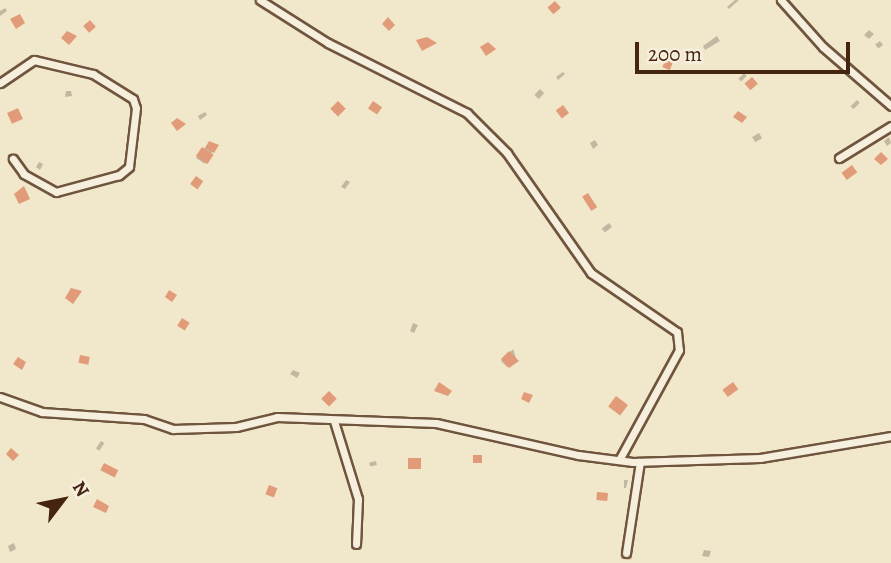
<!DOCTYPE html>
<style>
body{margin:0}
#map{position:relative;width:891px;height:563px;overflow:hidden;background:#f1e7ca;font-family:Alegreya,serif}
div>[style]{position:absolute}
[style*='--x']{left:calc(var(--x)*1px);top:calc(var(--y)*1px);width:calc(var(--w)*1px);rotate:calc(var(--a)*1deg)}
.shadow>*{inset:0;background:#0003;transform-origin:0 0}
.building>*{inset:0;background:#e29b78;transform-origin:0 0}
.roads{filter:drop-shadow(2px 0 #70553e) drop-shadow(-2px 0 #70553e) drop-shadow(0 2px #70553e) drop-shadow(0 -2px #70553e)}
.minor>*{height:7px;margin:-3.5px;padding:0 3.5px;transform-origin:3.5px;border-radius:3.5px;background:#f6efdd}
span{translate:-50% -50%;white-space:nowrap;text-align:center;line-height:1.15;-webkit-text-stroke:7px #f6efdd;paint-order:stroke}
.north{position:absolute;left:28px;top:465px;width:70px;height:70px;-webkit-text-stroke:5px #f6efdd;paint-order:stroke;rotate:58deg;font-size:19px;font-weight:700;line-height:28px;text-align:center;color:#452410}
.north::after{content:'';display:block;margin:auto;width:24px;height:32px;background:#452410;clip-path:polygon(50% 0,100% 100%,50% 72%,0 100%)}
.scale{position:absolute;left:635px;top:42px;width:215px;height:32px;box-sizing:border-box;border:4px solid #452410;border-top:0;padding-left:9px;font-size:21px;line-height:24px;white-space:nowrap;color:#452410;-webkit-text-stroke:5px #f6efdd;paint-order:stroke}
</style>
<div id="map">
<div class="shadow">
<i style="clip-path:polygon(735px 0,739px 0,729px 9px,727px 7px)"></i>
<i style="clip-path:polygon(5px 8px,7px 11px,0 16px,0 11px)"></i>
<i style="clip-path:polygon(869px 30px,874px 34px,869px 39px,864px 35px)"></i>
<i style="clip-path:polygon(717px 36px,720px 41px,705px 50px,703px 46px)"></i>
<i style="left:880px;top:41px;width:5px;height:6px;rotate:53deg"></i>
<i style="clip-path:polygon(563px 72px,565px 74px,558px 80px,556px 77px)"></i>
<i style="left:744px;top:73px;width:4px;height:8px;rotate:45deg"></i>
<i style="left:540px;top:89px;width:6px;height:8px;rotate:45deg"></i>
<i style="clip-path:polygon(66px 91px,71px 91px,72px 96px,65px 97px)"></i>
<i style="left:857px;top:100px;width:4px;height:9px;rotate:45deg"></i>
<i style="clip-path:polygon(205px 112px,207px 115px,200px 120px,198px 116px)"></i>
<i style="left:759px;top:133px;width:6px;height:8px;rotate:59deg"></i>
<i style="clip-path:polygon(889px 137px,891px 143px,887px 146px,884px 141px)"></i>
<i style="clip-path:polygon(595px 140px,598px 145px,593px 149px,590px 143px)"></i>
<i style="clip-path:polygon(209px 143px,216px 146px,205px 164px,196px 158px)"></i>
<i style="clip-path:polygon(39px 162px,43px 164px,40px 170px,36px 167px)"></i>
<i style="clip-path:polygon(346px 180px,350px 182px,345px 189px,341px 187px)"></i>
<i style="left:609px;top:223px;width:5px;height:9px;rotate:53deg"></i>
<i style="clip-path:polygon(413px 323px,418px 325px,414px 333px,410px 331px)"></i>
<i style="clip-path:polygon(513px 349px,517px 361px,507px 367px,501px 361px)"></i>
<i style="clip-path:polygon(293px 370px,300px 373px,297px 378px,290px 374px)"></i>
<i style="left:101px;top:441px;width:4px;height:9px;rotate:34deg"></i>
<i style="left:376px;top:461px;width:4px;height:7px;rotate:76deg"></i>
<i style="clip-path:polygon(624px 480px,628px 480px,626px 488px,624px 488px)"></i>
<i style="clip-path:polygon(14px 543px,16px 549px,10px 552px,8px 546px)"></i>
<i style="clip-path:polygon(704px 550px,711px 551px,709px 557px,702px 556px)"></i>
</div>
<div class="building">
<i style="left:555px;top:1px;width:9px;height:10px;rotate:49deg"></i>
<i style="clip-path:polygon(20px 14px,25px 23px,16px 29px,10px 19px)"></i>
<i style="clip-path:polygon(388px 17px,395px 25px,389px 31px,382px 24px)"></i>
<i style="left:90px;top:20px;width:9px;height:9px;rotate:49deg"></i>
<i style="clip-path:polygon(67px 31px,77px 36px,69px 45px,61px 38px)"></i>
<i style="clip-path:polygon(427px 37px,437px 43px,422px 51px,416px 40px)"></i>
<i style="clip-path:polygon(488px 42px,496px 49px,486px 56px,480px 47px)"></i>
<i style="left:667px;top:56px;width:8px;height:12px;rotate:23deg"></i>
<i style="left:752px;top:77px;width:9px;height:10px;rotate:49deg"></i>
<i style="left:338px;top:101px;width:11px;height:11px;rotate:45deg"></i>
<i style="left:373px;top:101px;width:11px;height:9px;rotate:34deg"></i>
<i style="left:563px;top:105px;width:10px;height:9px;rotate:53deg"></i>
<i style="left:18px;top:108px;width:12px;height:12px;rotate:66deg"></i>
<i style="clip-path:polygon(738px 111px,747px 117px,742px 123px,733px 117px)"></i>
<i style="clip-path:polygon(177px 118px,186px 124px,177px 131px,171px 123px)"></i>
<i style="clip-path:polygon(209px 141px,219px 145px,214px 153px,205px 148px)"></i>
<i style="left:202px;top:147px;width:14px;height:11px;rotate:34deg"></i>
<i style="clip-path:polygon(881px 152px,888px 159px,881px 165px,874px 159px)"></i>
<i style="left:852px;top:165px;width:9px;height:13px;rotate:54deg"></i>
<i style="left:196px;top:176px;width:9px;height:10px;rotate:36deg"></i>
<i style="clip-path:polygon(24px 186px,30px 199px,19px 204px,14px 194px)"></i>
<i style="left:588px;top:193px;width:17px;height:7px;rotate:57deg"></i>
<i style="clip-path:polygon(71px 288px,82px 291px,73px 304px,65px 298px)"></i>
<i style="clip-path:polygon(169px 290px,177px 295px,172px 302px,165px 297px)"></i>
<i style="left:182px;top:318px;width:9px;height:9px;rotate:32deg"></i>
<i style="clip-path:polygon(509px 351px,519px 361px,509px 368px,501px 359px)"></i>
<i style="left:80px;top:355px;width:10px;height:8px;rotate:11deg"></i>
<i style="clip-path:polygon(18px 357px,26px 362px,22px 370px,13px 364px)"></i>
<i style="clip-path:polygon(439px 382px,452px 391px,448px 396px,434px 391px)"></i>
<i style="left:733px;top:382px;width:9px;height:13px;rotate:54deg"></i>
<i style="left:329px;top:391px;width:11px;height:11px;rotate:45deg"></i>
<i style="clip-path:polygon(524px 392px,533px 395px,529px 403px,521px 399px)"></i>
<i style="left:616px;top:396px;width:15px;height:13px;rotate:37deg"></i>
<i style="clip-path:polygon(11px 448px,19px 455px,13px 461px,6px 454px)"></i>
<i style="left:473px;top:455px;width:9px;height:8px"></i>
<i style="left:408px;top:458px;width:13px;height:11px"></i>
<i style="left:104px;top:463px;width:16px;height:8px;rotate:27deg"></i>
<i style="left:269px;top:485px;width:9px;height:10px;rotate:21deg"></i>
<i style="left:597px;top:492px;width:11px;height:8px;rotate:5deg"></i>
<i style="clip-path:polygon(97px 499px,109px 506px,106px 513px,93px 507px)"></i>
</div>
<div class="roads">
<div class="minor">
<i style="--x:260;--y:0;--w:80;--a:32.3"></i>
<i style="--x:328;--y:43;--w:156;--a:26.7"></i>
<i style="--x:467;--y:113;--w:57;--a:45"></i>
<i style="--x:507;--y:153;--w:146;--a:55"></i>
<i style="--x:591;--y:273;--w:104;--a:34.5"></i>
<i style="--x:677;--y:332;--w:18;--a:84"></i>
<i style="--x:679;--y:350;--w:125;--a:118.6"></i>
<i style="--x:781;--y:0;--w:63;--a:48.2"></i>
<i style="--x:823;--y:47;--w:90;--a:40.9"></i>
<i style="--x:0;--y:83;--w:41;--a:-34.1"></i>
<i style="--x:34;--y:60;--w:61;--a:13.3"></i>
<i style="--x:93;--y:74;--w:47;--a:32"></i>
<i style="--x:133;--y:99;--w:9;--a:72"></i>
<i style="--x:136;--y:108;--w:59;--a:96.8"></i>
<i style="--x:129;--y:167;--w:13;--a:141"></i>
<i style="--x:119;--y:175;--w:65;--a:164.9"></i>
<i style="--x:56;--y:192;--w:37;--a:-151"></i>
<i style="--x:24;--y:174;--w:19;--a:-126"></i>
<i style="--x:839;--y:158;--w:61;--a:-31.6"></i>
<i style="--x:0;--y:397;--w:45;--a:19.7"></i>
<i style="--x:42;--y:412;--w:102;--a:3.9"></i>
<i style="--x:144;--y:419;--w:31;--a:19"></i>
<i style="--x:173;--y:429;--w:63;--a:-1.8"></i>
<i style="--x:236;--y:427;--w:42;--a:-13.7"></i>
<i style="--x:277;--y:417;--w:159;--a:2.2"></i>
<i style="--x:436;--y:423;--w:146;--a:12.7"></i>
<i style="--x:578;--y:455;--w:55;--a:7.3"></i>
<i style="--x:633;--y:462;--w:127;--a:-1.8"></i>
<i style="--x:760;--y:458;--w:133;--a:-9.5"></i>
<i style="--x:334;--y:421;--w:82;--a:72.9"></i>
<i style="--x:358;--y:499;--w:45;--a:92.5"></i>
<i style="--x:626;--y:553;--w:92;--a:-81.3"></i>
</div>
</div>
<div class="north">N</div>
<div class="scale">200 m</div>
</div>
